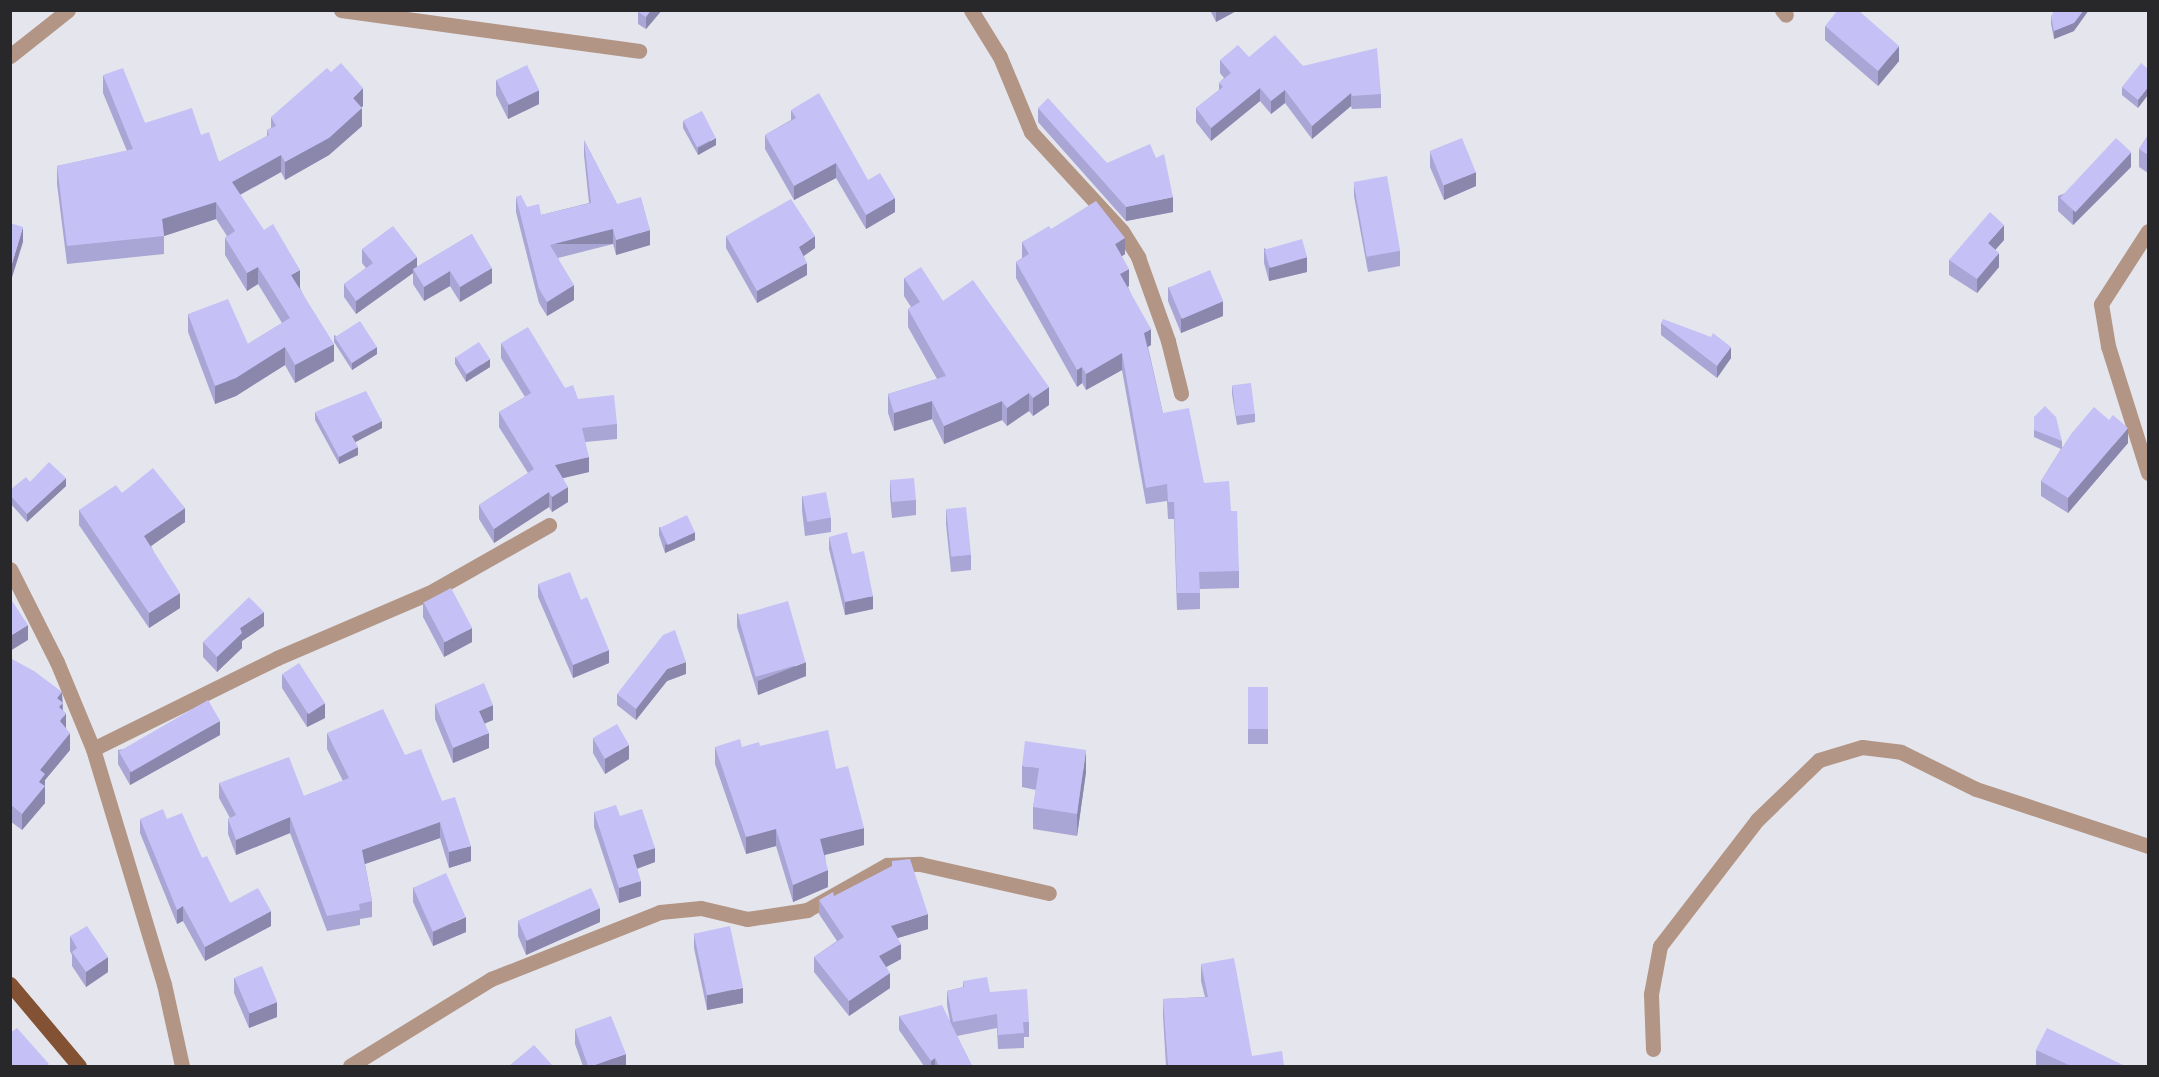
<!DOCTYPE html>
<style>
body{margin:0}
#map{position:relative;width:2159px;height:1077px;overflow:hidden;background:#e5e5ed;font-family:"Alegreya Sans",sans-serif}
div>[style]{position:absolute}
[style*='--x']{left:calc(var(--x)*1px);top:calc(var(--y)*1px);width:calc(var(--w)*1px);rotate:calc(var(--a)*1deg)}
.minor>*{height:15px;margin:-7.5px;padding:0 7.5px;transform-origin:7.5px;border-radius:7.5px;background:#b29584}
.major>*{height:15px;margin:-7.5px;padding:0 7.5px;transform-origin:7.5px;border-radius:7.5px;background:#835133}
.wall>*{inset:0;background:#a9a5d4;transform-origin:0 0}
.shaded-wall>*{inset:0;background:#8a86ac;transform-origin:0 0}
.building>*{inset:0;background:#c5c0f6;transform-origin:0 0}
span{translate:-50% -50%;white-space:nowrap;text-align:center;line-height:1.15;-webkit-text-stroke:4.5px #e5e5ed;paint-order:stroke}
.frame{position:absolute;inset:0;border:12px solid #28282b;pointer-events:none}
</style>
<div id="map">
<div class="minor">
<i style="--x:341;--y:10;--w:301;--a:7.8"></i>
<i style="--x:971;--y:10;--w:55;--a:58.3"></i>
<i style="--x:1000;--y:57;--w:81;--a:67.5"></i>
<i style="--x:1031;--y:132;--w:134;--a:47.4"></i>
<i style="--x:1122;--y:231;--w:31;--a:58"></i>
<i style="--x:1138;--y:257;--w:89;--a:70.3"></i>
<i style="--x:1168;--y:341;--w:54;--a:76"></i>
<i style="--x:1782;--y:10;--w:6;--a:51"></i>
<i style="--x:10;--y:56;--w:74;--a:-38.4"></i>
<i style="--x:2148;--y:231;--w:87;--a:122.8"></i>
<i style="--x:2101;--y:304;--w:43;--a:80.5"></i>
<i style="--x:2108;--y:346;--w:133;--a:72.5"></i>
<i style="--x:10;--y:569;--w:104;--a:63.2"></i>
<i style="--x:57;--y:662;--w:94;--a:67.5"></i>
<i style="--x:93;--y:749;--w:245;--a:73.2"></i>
<i style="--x:164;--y:984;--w:84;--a:77.6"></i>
<i style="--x:93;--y:749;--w:205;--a:-26.3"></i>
<i style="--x:277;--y:658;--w:165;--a:-23.2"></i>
<i style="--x:429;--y:593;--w:138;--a:-29.5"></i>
<i style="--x:1653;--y:1049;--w:55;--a:-92.1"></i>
<i style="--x:1651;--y:994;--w:49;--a:-79.4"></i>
<i style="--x:1660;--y:946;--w:159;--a:-52.4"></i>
<i style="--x:1757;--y:820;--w:86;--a:-44.1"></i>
<i style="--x:1819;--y:760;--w:45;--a:-16.8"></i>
<i style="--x:1862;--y:747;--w:39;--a:7"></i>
<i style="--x:1901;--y:752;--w:84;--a:26.3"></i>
<i style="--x:1976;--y:789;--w:181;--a:18.3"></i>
<i style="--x:350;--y:1066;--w:166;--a:-31.7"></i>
<i style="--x:491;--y:979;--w:182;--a:-21.6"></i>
<i style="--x:660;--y:912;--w:41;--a:-5.6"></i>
<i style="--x:701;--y:908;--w:47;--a:13.4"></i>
<i style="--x:747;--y:919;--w:61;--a:-8.5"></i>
<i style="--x:807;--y:910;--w:92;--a:-29.4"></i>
<i style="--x:887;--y:865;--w:33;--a:-2"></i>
<i style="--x:920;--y:864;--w:132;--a:12.7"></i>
</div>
<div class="major">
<i style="--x:10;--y:984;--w:107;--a:49.9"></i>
</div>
<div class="wall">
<i style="clip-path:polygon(639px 10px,662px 10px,646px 29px,638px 24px,638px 12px)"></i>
<i style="clip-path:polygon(1210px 10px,1238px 10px,1216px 22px)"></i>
<i style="clip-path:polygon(2051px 16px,2074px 31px,2054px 39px,2051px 24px)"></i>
<i style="clip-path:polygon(1825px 26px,1899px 61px,1878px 86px,1825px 40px)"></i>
<i style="clip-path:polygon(1249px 57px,1303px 66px,1381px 94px,1381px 108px,1352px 109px,1351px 106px,1312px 139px,1285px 103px,1271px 114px,1260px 101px,1211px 141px,1196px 122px,1196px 108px,1219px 90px,1219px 83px,1224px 78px,1220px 73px,1220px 60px)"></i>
<i style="clip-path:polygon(2148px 69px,2138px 108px,2122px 95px,2122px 87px)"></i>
<i style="clip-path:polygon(103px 75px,145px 123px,201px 135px,219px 162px,267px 136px,267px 130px,271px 128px,271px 117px,363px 106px,361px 108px,362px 126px,329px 155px,285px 180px,281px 172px,240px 195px,300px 288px,334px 361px,295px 383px,285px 365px,236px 396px,215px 404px,188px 332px,188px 314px,248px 344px,282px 323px,258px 284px,247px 291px,225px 255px,225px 238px,227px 236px,216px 219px,164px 236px,164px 254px,67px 264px,57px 184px,57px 166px,127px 151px,103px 93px)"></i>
<i style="clip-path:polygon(496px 80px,539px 104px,508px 119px,496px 95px)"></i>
<i style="clip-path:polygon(1038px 108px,1107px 163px,1173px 212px,1126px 221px,1038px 122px)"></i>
<i style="clip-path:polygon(791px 110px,868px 180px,895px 212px,866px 229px,836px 178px,794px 200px,765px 149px,765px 135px,791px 120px)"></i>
<i style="clip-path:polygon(683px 121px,716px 145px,698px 155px,683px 128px)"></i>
<i style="clip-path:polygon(2148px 135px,2148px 173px,2139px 167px,2139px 149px)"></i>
<i style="clip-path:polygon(584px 140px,617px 204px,650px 245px,616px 255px,613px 244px,558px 258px,574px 300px,547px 316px,539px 303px,516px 212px,516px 197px,527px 207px,541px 215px,589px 203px,584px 155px)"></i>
<i style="clip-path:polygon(1430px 152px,1476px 186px,1444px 200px,1430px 167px)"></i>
<i style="clip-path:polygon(2131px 167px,2073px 225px,2058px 211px,2058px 196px)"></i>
<i style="clip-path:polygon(1354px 182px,1400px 251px,1400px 266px,1368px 272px,1354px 196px)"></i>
<i style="clip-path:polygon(1051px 229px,1125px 254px,1122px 256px,1129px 286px,1128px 287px,1151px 345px,1148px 347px,1163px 413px,1204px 483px,1231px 511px,1239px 571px,1239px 588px,1200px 589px,1200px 609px,1177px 610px,1174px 519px,1168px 519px,1167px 501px,1146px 504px,1122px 370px,1086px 390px,1082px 383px,1077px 387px,1016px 278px,1016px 262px,1022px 258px,1022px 242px)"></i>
<i style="clip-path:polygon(472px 234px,492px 283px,460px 302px,450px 286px,424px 301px,413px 284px,413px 273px,356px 314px,344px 297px,344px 284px,366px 268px,362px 263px,362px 249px,417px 267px)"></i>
<i style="clip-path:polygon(726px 236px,815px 248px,804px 256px,807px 275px,757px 303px,726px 248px)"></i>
<i style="clip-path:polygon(2004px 240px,1995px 250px,1999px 267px,1977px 293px,1949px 275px,1949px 260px)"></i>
<i style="clip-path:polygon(1264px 248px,1307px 272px,1269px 281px,1264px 263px)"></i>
<i style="clip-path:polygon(904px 278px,943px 301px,1049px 405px,1033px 416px,1029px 411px,1007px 426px,1002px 420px,944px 444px,932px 419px,894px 431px,888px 413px,888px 394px,937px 379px,908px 327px,908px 309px,911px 307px,904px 296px)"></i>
<i style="clip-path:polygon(1168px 287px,1223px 316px,1181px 333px,1168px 301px)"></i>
<i style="clip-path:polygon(1661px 323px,1731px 358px,1717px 378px,1661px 335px)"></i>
<i style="clip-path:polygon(334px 335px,377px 354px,352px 370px,334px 342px)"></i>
<i style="clip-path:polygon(501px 343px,565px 388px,578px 399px,617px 424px,617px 439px,585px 442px,589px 472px,563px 478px,568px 502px,552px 512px,549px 507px,494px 543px,479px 519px,479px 505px,528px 473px,499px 427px,499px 412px,525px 397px,501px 358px)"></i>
<i style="clip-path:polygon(455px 357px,490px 367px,466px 382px,455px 364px)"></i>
<i style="clip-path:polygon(1232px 386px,1255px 414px,1255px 422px,1237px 425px,1232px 394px)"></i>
<i style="clip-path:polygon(315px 412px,382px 428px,355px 442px,358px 455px,339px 464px,315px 420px)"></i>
<i style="clip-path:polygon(2034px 417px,2062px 441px,2062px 447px,2128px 443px,2068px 513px,2041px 496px,2041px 481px,2061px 449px,2034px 437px)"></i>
<i style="clip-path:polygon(890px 481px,916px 500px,916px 515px,892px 518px,890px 496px)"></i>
<i style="clip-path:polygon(30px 482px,66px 486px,27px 522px,10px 503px,10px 490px)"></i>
<i style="clip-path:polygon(122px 493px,185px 522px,151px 546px,180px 608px,149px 628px,79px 525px,79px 510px)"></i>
<i style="clip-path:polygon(802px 496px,831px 518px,831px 532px,805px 536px,802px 510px)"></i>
<i style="clip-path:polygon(946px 509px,971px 555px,971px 570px,951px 572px,946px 524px)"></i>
<i style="clip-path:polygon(659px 527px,695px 540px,665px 553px,659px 535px)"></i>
<i style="clip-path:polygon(829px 537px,852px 554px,873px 609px,845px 615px,829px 549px)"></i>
<i style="clip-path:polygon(538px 584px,581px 600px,609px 663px,573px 678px,538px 597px)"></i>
<i style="clip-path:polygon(423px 602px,472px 642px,444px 657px,423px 617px)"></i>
<i style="clip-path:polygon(737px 613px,806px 676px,758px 695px,737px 627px)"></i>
<i style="clip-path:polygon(264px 626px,242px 641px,242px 648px,217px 672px,203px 657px,203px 642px)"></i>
<i style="clip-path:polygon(10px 658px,62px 692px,63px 710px,70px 750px,45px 780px,45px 803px,22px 830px,10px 821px)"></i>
<i style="clip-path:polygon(282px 674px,325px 718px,307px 727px,282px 688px)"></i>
<i style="clip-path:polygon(686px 674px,667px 681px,636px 720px,617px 705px,617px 694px)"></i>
<i style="left:1248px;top:687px;width:20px;height:57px"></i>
<i style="clip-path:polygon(435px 704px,493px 720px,485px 723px,489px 748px,453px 763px,435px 719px)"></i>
<i style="clip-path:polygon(327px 733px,405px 755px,442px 801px,471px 861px,449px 868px,440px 838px,365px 864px,372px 901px,372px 917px,360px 919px,360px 925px,327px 931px,290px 833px,236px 855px,228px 834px,228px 819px,230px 818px,219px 798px,219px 783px,304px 796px,343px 781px,327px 749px)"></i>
<i style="clip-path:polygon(220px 735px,130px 785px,118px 764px,118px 750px)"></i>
<i style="clip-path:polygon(593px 738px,629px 759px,605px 774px,593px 753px)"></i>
<i style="clip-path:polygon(760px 746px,836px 769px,864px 845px,825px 855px,828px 887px,793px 902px,776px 846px,746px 854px,715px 764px,715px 747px,742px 747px)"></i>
<i style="clip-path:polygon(1022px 766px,1086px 772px,1077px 836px,1033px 829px,1033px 807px,1036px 790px,1022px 787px)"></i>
<i style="clip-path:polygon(594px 812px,620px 816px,655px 862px,637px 869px,641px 896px,619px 903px,594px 827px)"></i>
<i style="clip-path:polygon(140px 819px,167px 819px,202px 858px,230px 903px,271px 926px,205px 961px,183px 921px,177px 924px,140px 833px)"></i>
<i style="clip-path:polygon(413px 887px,466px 932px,433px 946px,413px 902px)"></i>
<i style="clip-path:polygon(834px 896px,928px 929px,898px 938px,901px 959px,886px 967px,890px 988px,849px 1016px,814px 972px,814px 957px,837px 941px,819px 914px,819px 900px)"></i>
<i style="clip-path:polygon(518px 921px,600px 922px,526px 955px,518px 936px)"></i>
<i style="clip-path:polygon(694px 933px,743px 1003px,707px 1010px,694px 948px)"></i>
<i style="clip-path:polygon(70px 936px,108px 972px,86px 987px,72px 966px,72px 955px,70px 951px)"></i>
<i style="clip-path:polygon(1201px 964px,1252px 1056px,1284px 1066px,1166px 1066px,1163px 1016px,1163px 999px,1205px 997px,1201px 981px)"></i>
<i style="clip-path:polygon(234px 978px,277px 1017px,249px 1028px,234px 993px)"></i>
<i style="clip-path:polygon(963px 981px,990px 992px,1029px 1022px,1029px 1037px,1024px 1037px,1024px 1048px,998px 1049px,997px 1028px,957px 1036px,972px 1066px,924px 1066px,899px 1030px,899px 1016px,950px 1021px,947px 1005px,947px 991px,963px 987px)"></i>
<i style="clip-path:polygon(575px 1029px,626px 1066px,583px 1066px,575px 1044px)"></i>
<i style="clip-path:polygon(2036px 1050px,2125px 1066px,2040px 1066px,2036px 1065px)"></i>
</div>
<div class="shaded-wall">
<i style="clip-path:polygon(651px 10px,662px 10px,646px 29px,646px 17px)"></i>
<i style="clip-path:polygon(1216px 10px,1238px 10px,1216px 22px)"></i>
<i style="clip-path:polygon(2084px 10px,2089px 10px,2074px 31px,2054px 39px,2054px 31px)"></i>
<i style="clip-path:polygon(1899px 46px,1899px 61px,1878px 86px,1878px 71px)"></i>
<i style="clip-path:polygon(2148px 87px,2148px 95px,2138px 108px,2138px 100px)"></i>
<i style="clip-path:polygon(363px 88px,363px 106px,353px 115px,353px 98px)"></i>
<i style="clip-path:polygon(1260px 88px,1260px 101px,1211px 141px,1211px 128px)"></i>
<i style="clip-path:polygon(539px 90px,539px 104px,508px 119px,508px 104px)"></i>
<i style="clip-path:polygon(1285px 90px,1285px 103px,1271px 114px,1271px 101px)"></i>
<i style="clip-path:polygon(1351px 93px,1351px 106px,1312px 139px,1312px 126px)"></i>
<i style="clip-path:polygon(362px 108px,362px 126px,329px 155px,285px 180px,285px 162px)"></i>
<i style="clip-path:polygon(716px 138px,716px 145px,698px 155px,698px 148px)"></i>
<i style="clip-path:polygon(2131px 152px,2131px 167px,2073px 225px,2073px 211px)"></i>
<i style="clip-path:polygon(281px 155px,281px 172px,232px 199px,232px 182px)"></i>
<i style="clip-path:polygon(836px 163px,836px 178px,794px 200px,794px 186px)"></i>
<i style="clip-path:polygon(1476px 172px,1476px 186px,1444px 200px,1444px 185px)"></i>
<i style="clip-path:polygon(1173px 197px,1173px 212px,1126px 221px,1126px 207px)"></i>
<i style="clip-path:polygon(895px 198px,895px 212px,866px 229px,866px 215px)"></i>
<i style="clip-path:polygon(216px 202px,216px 219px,164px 236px,162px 219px)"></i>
<i style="clip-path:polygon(2004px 225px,2004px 240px,1988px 258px,1988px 243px)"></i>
<i style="clip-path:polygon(23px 227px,23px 242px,10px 284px,10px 270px)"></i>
<i style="left:613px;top:229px;width:15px;height:65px;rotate:90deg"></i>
<i style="clip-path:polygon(650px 230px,650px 245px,616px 255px,616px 240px)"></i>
<i style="clip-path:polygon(815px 236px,815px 248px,799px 259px,799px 247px)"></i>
<i style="clip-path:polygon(1125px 238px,1125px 254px,1115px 261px,1115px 244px)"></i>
<i style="clip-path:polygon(1999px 253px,1999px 267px,1977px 293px,1977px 279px)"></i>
<i style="clip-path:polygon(417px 257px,417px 270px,413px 269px,413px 273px,356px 314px,356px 301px)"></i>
<i style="clip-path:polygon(1307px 257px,1307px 272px,1269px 281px,1269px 266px)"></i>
<i style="clip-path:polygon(807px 263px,807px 275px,757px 303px,757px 291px)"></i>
<i style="clip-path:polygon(258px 267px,258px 284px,247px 291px,247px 273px)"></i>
<i style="clip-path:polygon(492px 268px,492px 283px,460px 302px,460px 287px)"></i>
<i style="clip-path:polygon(1129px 269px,1129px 286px,1120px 290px,1120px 274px)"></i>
<i style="clip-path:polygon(300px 270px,300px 288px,291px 293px,291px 275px)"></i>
<i style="clip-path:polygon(450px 271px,450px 286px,424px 301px,424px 287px)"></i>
<i style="clip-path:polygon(574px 285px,574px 300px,547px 316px,547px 302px)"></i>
<i style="clip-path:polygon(1223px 301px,1223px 316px,1181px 333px,1181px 318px)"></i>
<i style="clip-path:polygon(1151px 329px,1151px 345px,1144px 349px,1144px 333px)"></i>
<i style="clip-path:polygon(334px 344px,334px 361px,295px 383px,295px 365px)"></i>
<i style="clip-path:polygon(285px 347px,285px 365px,236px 396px,215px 404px,215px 386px)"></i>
<i style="clip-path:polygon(377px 347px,377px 354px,352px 370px,352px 362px)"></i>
<i style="clip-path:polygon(1731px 347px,1731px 358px,1717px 378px,1717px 366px)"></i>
<i style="clip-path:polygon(1122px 353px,1122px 370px,1086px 390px,1086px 374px)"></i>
<i style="clip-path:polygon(490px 359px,490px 367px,466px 382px,466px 375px)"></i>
<i style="clip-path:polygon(1082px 367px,1082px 383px,1077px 387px,1077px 370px)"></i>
<i style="clip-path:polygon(1049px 387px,1049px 405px,1033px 416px,1033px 398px)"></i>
<i style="clip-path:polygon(1029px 393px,1029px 411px,1007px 426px,1007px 408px)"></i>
<i style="clip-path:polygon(932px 401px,932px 419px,894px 431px,894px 413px)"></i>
<i style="clip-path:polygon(1002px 401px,1002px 420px,944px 444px,944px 426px)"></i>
<i style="clip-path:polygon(382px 421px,382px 428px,352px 444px,352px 436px)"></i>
<i style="clip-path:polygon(2128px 428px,2128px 443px,2068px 513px,2068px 498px)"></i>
<i style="clip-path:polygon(358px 447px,358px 455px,339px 464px,339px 457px)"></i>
<i style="clip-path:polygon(589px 457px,589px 472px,555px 480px,555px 465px)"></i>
<i style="clip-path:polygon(66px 478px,66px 486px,27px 522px,27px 514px)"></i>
<i style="clip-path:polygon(568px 487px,568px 502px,552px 512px,552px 497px)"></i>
<i style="clip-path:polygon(549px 492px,549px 507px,494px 543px,494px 529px)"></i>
<i style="clip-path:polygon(185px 508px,185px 522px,144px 551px,144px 536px)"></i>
<i style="clip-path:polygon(695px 532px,695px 540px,665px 553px,665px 545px)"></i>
<i style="clip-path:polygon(180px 593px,180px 608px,149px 628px,149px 613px)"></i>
<i style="clip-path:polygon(873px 596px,873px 609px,845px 615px,845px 602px)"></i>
<i style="clip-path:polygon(264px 612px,264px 626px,242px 641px,242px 648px,217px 672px,217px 657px,240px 628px)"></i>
<i style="clip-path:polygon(28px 625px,28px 640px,10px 651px,10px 636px)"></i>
<i style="clip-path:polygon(472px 628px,472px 642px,444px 657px,444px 642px)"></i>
<i style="clip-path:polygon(609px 650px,609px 663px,573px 678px,573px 665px)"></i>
<i style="clip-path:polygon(686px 662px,686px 674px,667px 681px,636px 720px,636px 709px,667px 669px)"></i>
<i style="clip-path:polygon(806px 662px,806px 676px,758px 695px,758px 681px)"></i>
<i style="clip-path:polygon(62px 692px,63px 718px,66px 713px,66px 730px,60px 737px,57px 698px)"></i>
<i style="clip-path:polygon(325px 703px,325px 718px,307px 727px,307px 713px)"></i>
<i style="clip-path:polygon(493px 705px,493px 720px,479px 726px,479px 711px)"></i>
<i style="clip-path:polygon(220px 721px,220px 735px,130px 785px,130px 770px)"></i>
<i style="clip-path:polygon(70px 733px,70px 750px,45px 780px,45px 803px,22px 830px,22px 814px,40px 770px)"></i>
<i style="clip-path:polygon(489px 733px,489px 748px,453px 763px,453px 748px)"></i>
<i style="clip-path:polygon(629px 745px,629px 759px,605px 774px,605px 759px)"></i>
<i style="clip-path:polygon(1086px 750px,1086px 772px,1077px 836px,1077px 814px)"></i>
<i style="clip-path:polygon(290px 817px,290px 833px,236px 855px,236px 840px)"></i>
<i style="clip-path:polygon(440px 822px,440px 838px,362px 865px,362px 850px)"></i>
<i style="clip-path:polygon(864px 828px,864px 845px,820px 856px,820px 839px)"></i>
<i style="clip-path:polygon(776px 829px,776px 846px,746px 854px,746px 837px)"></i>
<i style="clip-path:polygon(471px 846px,471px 861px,449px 868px,449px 852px)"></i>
<i style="clip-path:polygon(655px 848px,655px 862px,633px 870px,633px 855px)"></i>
<i style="clip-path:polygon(828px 870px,828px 887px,793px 902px,793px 885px)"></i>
<i style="clip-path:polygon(641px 881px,641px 896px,619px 903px,619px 888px)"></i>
<i style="clip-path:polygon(183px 906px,183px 921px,177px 924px,177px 910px)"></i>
<i style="clip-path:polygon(600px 908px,600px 922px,526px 955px,526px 940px)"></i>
<i style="clip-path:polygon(271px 911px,271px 926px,205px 961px,205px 947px)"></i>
<i style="clip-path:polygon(928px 914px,928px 929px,891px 940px,891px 926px)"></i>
<i style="clip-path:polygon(466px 917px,466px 932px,433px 946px,433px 932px)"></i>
<i style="clip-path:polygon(901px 944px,901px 959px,879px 971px,879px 956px)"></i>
<i style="clip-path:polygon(108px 957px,108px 972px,86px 987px,86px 972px)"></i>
<i style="clip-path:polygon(890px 973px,890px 988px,849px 1016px,849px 1001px)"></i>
<i style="clip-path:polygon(743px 988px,743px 1003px,707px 1010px,707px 995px)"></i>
<i style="clip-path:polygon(277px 1002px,277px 1017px,249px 1028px,249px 1013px)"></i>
<i style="clip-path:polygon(626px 1054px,626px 1066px,592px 1066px)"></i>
<i style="clip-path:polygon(935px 1058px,935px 1066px,931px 1066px,931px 1061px)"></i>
</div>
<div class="building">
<i style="clip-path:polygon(639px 10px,651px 10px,646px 17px,638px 12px)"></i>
<i style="clip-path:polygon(1838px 10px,1858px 10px,1899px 46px,1878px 71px,1825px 26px)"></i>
<i style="clip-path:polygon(2055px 10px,2084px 10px,2074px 23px,2054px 31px,2051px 16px)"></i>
<i style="clip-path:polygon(1275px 35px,1303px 66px,1377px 48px,1381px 94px,1352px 96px,1351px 93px,1312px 126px,1285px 90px,1271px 101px,1260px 88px,1211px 128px,1196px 108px,1223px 87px,1219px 83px,1231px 73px,1220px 60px,1238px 45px,1249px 57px)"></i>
<i style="clip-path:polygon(341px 63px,363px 88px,353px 98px,362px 108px,329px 138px,285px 162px,281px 155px,232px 182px,264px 230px,273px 224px,300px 270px,291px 275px,334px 344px,295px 365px,285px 347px,236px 378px,215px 386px,188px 314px,228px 299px,248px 344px,290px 318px,258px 267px,247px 273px,225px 238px,235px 231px,216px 202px,162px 219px,164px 236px,67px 246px,57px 166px,133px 149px,103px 75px,123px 68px,145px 123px,192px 108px,201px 135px,209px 132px,219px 162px,269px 135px,267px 130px,276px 126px,271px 117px,327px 68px,331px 72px)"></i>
<i style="clip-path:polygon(2141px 63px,2148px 69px,2148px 87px,2138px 100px,2122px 87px)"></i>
<i style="left:527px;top:65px;width:28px;height:34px;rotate:64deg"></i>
<i style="clip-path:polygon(819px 93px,868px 180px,880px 173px,895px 198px,866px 215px,836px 163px,794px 186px,765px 135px,796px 118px,791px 110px)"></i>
<i style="clip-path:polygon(1048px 98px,1107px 163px,1150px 144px,1156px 158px,1164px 154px,1173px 197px,1126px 207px,1038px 108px)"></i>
<i style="left:702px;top:111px;width:30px;height:21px;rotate:63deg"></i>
<i style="clip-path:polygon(2148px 135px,2148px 155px,2139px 149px)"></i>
<i style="left:1462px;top:138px;width:37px;height:35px;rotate:68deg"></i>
<i style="left:2116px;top:138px;width:21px;height:82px;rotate:43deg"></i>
<i style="clip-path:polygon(584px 140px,617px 204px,641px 197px,650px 230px,616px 240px,613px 229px,550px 245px,574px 285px,547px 302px,539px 289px,516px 197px,521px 195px,527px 207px,539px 204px,541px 215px,591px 203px)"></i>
<i style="left:1387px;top:176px;width:76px;height:34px;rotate:80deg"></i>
<i style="clip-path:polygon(791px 199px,815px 236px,799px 247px,807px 263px,757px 291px,726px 236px)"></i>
<i style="clip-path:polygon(1096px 201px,1125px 238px,1115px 244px,1129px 269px,1120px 274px,1151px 329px,1144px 333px,1163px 413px,1189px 408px,1204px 483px,1229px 481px,1231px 511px,1237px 511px,1239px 571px,1199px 572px,1200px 593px,1177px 593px,1174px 502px,1168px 502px,1167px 484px,1146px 488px,1122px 353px,1086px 374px,1082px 367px,1077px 370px,1016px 262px,1029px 254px,1022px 242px,1049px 226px,1051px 229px)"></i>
<i style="clip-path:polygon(1990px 212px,2004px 225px,1988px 243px,1999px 253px,1977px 279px,1949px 260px)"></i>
<i style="clip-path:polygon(10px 223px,23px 227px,10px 270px)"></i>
<i style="clip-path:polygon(393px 226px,417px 257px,356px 301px,344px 284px,373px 263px,362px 249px)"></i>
<i style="clip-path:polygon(472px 234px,492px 268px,460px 287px,450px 271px,424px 287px,413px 269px)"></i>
<i style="left:1302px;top:239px;width:19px;height:39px;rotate:74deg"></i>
<i style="clip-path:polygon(921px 267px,943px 301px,973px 280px,1049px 387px,1033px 398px,1029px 393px,1007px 408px,1002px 401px,944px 426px,932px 401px,894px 413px,888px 394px,946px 376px,908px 309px,920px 302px,904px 278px)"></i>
<i style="left:1210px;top:270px;width:34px;height:45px;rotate:67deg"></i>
<i style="clip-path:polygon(1663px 319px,1711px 337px,1713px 333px,1731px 347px,1717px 366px,1661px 323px)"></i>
<i style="left:360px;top:321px;width:31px;height:30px;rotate:57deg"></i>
<i style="clip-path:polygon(528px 327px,565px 388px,573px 385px,578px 399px,614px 395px,617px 424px,582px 428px,589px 457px,555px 465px,568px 487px,552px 497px,549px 492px,494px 529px,479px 505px,534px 469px,499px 412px,531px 393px,501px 343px)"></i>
<i style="left:479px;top:342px;width:20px;height:28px;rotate:57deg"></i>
<i style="left:1251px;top:383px;width:31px;height:19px;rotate:83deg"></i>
<i style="clip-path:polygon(366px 391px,382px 421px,352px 436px,358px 447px,339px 457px,315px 412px)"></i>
<i style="clip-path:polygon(2045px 406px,2056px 417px,2062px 441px,2034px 430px,2034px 417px)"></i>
<i style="clip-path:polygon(2094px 407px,2109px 420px,2113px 415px,2128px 428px,2068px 498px,2041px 481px,2071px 434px)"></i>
<i style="clip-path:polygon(49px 462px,66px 478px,27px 514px,10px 495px,10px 490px,26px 477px,30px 482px)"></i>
<i style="clip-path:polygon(153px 468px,185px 508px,144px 536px,180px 593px,149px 613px,79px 510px,116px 485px,122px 493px)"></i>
<i style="left:914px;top:478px;width:22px;height:24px;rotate:85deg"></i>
<i style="left:826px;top:492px;width:26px;height:24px;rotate:79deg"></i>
<i style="left:966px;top:507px;width:48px;height:20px;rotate:84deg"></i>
<i style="left:687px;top:515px;width:19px;height:30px;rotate:65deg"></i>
<i style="clip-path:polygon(847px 532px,852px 554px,864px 551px,873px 596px,845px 602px,829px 537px)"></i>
<i style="clip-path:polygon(570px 572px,581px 600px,587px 597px,609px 650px,573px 665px,538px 584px)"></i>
<i style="left:451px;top:588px;width:45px;height:31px;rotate:62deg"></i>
<i style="clip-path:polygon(249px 597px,264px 612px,240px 628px,242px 633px,217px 657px,203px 642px)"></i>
<i style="clip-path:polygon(10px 598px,28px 625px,10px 636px)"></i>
<i style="left:788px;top:601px;width:64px;height:52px;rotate:74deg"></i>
<i style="clip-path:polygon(675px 630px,686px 662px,667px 669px,636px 709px,617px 694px,663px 635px)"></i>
<i style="clip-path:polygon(10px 658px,34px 671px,62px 692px,57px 698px,63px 703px,59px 707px,66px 713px,60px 721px,70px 733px,40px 770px,45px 774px,39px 782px,45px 786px,22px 814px,10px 804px)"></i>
<i style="left:299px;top:663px;width:48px;height:20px;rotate:57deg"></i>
<i style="clip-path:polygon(484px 683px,493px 705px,479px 711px,489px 733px,453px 748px,435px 704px)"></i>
<i style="left:1248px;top:687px;width:20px;height:42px"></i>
<i style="left:208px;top:700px;width:24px;height:103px;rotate:60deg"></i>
<i style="clip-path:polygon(383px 709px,405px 755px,421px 749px,442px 801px,455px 797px,471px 846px,449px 852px,440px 822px,362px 850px,372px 901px,359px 904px,360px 910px,327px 916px,290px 817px,236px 840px,228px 819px,236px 815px,219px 783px,289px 757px,304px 796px,349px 778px,327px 733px)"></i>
<i style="left:617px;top:724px;width:24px;height:28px;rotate:60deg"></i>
<i style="clip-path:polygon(828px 730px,836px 769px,848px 766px,864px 828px,820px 839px,828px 870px,793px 885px,776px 829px,746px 837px,715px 747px,740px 739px,742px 747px,759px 742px,760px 746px)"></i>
<i style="clip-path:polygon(1025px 741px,1086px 750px,1077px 814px,1033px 807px,1039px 768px,1022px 766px)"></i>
<i style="clip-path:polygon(616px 805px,620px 816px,642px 809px,655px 848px,633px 855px,641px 881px,619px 888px,594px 812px)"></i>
<i style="clip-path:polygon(163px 809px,167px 819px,182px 813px,202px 858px,207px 856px,230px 903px,258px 888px,271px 911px,205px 947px,183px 906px,177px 910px,140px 819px)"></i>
<i style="clip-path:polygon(910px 859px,928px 914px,891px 926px,901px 944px,879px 956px,890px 973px,849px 1001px,814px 957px,844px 937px,819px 900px,833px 892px,834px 896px,892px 866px,892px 861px)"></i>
<i style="left:446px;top:873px;width:48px;height:36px;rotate:66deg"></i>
<i style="left:591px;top:888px;width:22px;height:80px;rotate:66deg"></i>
<i style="clip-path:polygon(87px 926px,108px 957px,86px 972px,72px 952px,77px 948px,70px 936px)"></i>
<i style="left:730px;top:926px;width:63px;height:37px;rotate:78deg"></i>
<i style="clip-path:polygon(1234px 958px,1252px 1056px,1282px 1051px,1284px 1066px,1168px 1066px,1163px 999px,1208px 997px,1201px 964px)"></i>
<i style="left:262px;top:966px;width:39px;height:30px;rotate:67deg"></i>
<i style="clip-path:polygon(987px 977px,990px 992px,1027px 989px,1029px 1022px,1023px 1022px,1024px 1033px,998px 1035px,997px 1014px,953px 1022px,947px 991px,964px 987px,963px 981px)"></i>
<i style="clip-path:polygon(942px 1005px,972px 1066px,939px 1066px,935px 1058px,931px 1061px,899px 1016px)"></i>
<i style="clip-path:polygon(611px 1016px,626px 1054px,592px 1066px,588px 1066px,575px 1029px)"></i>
<i style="clip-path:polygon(17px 1028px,49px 1064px,46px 1066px,10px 1066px,10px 1033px)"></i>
<i style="clip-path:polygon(2047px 1028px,2125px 1066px,2071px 1066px,2036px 1050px)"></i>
<i style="clip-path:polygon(534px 1045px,553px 1066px,509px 1066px)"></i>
</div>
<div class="frame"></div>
</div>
